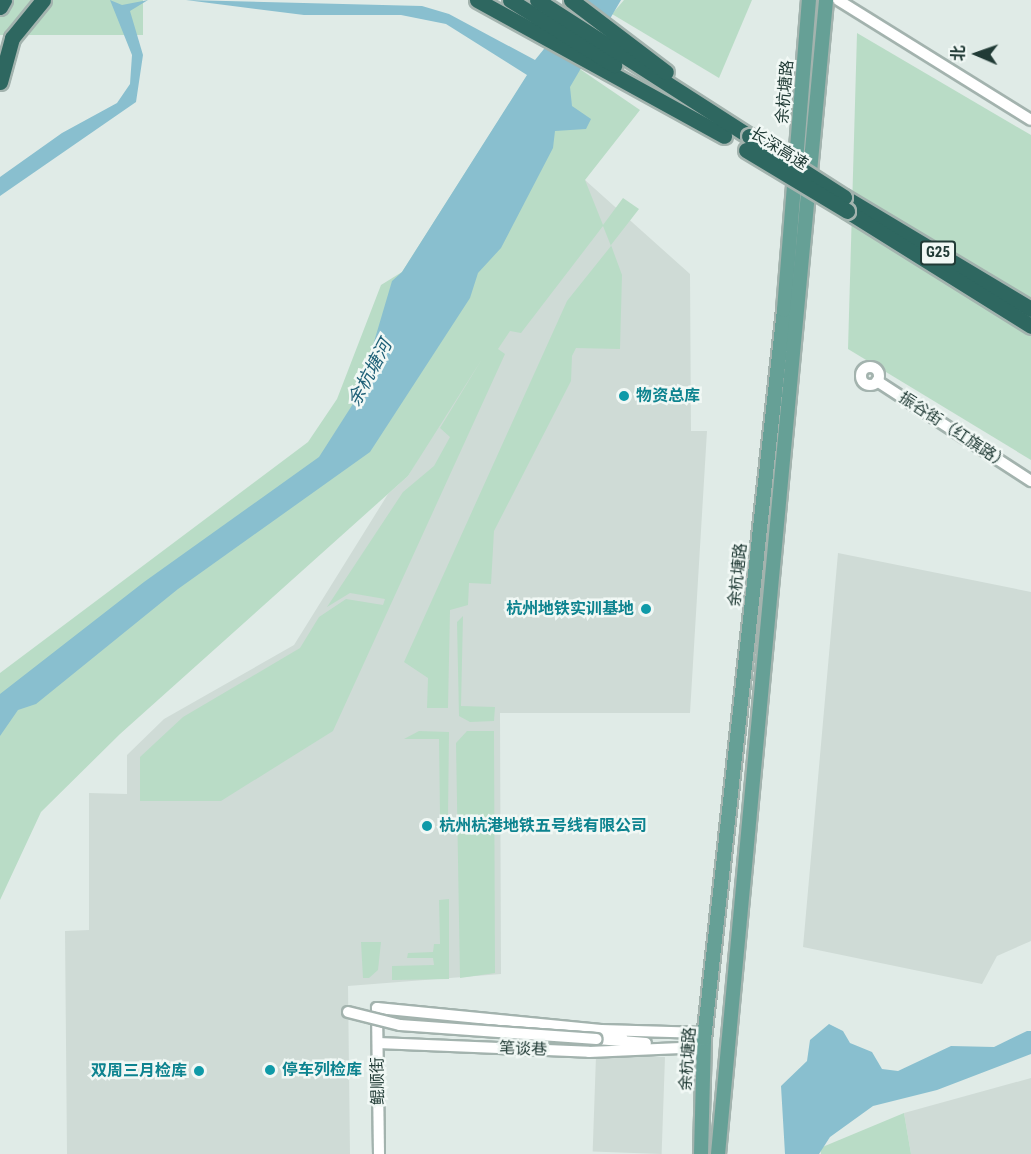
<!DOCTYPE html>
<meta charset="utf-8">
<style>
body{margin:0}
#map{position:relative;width:1031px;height:1154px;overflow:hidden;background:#e0ebe7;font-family:"Roboto Condensed","Noto Sans SC",sans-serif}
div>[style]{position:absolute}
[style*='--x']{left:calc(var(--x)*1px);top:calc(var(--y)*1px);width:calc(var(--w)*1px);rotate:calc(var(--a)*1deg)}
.built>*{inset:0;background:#cfdbd6;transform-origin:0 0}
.green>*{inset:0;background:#b9dcc6;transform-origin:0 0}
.water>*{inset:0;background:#89bfcf}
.roads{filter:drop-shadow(2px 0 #a3b3ae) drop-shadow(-2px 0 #a3b3ae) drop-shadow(0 2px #a3b3ae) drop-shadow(0 -2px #a3b3ae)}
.minor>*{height:10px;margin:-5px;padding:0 5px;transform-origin:5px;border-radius:5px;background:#fff}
.minor>.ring{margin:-5px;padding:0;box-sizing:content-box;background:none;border:10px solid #fff;border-radius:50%}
.major>*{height:14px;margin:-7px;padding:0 7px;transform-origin:7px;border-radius:7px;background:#66a096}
.highway>*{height:15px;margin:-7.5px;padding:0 7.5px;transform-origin:7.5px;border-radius:7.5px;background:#2e6760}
.bridges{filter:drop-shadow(2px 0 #a3b3ae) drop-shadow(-2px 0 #a3b3ae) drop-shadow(0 2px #a3b3ae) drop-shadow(0 -2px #a3b3ae)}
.minor-bridge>*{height:10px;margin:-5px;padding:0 5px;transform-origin:5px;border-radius:5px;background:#fff}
.highway-bridge>*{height:15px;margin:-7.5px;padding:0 7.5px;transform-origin:7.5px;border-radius:7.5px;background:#2e6760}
.dots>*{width:16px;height:16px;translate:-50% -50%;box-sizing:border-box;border:3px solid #f1f8f5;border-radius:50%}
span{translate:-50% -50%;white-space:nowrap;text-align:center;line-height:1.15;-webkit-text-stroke:5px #f1f8f5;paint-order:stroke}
.shield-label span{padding:2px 4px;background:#f1f8f5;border:2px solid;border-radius:4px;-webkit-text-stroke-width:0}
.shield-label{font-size:15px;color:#213b36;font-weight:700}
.street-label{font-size:16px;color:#213b36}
.culture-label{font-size:16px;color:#0d838f;font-weight:700}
.left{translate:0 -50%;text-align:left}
.right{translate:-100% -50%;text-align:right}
.water-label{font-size:18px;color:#1d5f76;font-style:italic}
.north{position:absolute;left:947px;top:24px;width:60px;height:60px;-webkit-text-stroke:4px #f1f8f5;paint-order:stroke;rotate:272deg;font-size:16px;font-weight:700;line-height:24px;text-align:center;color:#213b36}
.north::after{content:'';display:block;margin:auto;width:21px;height:27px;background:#213b36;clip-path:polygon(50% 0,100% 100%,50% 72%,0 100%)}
</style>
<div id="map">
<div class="built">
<i style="clip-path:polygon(585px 180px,690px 274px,691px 431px,707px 431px,690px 713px,500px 713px,501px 974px,348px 986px,350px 1154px,67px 1154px,65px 931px,89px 930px,89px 793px,127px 794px,127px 755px,164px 719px,294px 645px,388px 494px,408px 476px)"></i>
<i style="clip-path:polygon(838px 553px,1031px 592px,1031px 941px,997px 956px,982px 984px,803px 947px)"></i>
<i style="left:665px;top:1057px;width:97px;height:69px;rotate:92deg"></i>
<i style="clip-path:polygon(1031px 1078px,1031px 1154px,911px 1154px,904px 1113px)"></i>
</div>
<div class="green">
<i style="left:0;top:0;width:143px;height:35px"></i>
<i style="clip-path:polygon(624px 0,752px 0,719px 78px,612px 14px)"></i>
<i style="clip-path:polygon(857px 33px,1031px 135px,1031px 460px,848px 349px)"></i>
<i style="clip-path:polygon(546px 46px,640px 110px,585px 180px,603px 225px,623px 198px,639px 209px,611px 245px,622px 275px,620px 349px,576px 348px,572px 356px,571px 381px,494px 531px,491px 584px,469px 583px,468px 605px,450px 610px,448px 708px,427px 708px,428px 678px,404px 662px,567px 301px,611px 246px,603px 226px,521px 333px,510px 331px,498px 349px,505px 354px,333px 731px,221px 801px,140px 801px,140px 757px,183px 717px,300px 648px,319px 617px,346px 599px,383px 605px,385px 599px,350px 593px,327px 607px,403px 492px,434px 466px,450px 437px,440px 428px,482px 359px,408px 476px,120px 734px,41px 812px,0 900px,0 673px,308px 442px,337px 399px,381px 285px,402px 272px)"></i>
<i style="clip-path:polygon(463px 616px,461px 706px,495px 707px,494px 721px,470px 722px,459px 716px,457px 622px)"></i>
<i style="clip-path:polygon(419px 731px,449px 732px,448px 816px,440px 816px,439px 739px,404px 739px)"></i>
<i style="clip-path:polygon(467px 731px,494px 731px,495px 973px,460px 978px,456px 743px)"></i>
<i style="clip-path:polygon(449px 899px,449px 979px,392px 980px,392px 966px,434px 965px,433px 958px,407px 958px,408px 953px,433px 952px,434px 944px,440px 944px,439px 900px)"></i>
<i style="clip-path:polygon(361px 942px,381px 942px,378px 970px,369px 978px,363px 978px)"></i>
<i style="clip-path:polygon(904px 1113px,911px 1154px,821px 1154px,820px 1148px)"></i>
</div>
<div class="water">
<i style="clip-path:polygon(110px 0,122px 5px,148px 0,130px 11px,143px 55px,136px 102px,0 196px,0 177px,62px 133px,117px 103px,130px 84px,132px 55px)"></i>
<i style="clip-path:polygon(186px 0,422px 6px,449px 14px,535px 60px,584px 0,621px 0,570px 87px,572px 106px,591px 119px,586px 129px,555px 131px,553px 148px,501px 248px,478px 273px,470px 298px,370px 452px,178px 589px,36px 704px,18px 710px,0 736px,0 694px,144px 582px,319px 457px,358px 396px,392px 281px,402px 272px,527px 75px,446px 24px,401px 15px,304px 15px)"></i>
<i style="clip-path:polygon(829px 1024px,843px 1031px,850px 1043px,872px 1052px,882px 1069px,898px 1071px,951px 1046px,994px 1047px,1027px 1031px,1031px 1031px,1031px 1054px,937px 1090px,873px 1106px,830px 1137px,819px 1154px,785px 1154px,781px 1086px,807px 1061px,810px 1040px)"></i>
</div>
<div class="roads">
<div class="minor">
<i style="--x:838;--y:0;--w:227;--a:31.9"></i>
<i class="ring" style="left:861px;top:367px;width:8px;height:8px"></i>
<i style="--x:877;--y:381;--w:184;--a:33"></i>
<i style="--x:622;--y:1037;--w:25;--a:175"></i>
<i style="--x:597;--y:1039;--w:49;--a:4.7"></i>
<i style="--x:378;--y:1043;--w:211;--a:2.4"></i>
<i style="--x:589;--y:1052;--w:115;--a:-2.5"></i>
<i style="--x:379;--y:1154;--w:146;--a:-90.8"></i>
<i style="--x:377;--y:1008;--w:225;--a:5.6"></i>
<i style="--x:601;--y:1030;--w:104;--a:1.7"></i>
</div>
<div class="major">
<i style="--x:701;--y:1154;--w:115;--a:-88.5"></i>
<i style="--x:704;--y:1039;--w:733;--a:-83.74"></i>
<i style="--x:784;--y:310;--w:311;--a:-85.4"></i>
<i style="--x:718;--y:1154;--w:1159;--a:-84.65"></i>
</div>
<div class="highway">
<i style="--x:477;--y:0;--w:282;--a:28.8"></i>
<i style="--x:510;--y:0;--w:123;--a:32"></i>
<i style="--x:537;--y:0;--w:252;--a:32.7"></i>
<i style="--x:571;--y:0;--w:119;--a:37.2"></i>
<i style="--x:0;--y:7;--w:8;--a:-60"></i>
<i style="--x:0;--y:82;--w:46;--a:-74.7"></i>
<i style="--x:12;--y:38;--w:49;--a:-50.8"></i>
<i style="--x:844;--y:197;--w:218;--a:30.9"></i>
<i style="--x:847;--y:211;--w:217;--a:32"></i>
</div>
</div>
<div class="bridges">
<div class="minor-bridge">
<i style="--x:348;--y:1012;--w:54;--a:14"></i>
<i style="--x:400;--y:1025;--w:197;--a:4.1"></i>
</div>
<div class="highway-bridge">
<i style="--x:749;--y:136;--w:113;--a:32.7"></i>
<i style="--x:746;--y:150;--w:118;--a:31.1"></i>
</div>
</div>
<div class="dots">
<i style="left:624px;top:396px;background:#0f9aa8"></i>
<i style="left:646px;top:609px;background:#0f9aa8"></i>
<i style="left:427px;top:826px;background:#0f9aa8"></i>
<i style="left:270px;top:1070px;background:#0f9aa8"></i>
<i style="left:199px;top:1071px;background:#0f9aa8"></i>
</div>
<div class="shield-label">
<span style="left:938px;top:253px">G25</span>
</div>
<div class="street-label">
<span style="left:785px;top:92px;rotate:-85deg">余杭塘路</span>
<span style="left:779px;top:149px;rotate:32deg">长深高速</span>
<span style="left:954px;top:431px;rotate:33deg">振谷街（红旗路）</span>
<span style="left:738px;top:575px;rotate:-84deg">余杭塘路</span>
<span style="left:523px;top:1049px;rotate:2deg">笔谈巷</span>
<span style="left:688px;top:1059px;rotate:-86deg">余杭塘路</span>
<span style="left:378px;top:1081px;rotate:-91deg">鲲顺街</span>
</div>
<div class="culture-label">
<span class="left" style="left:636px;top:396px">物资总库</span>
<span class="right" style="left:634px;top:609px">杭州地铁实训基地</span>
<span class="left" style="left:439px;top:826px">杭州杭港地铁五号线有限公司</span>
<span class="left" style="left:282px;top:1070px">停车列检库</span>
<span class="right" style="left:187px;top:1071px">双周三月检库</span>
</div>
<div class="water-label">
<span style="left:370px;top:373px;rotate:-62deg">余杭塘河</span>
</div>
<div class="north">北</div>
</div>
